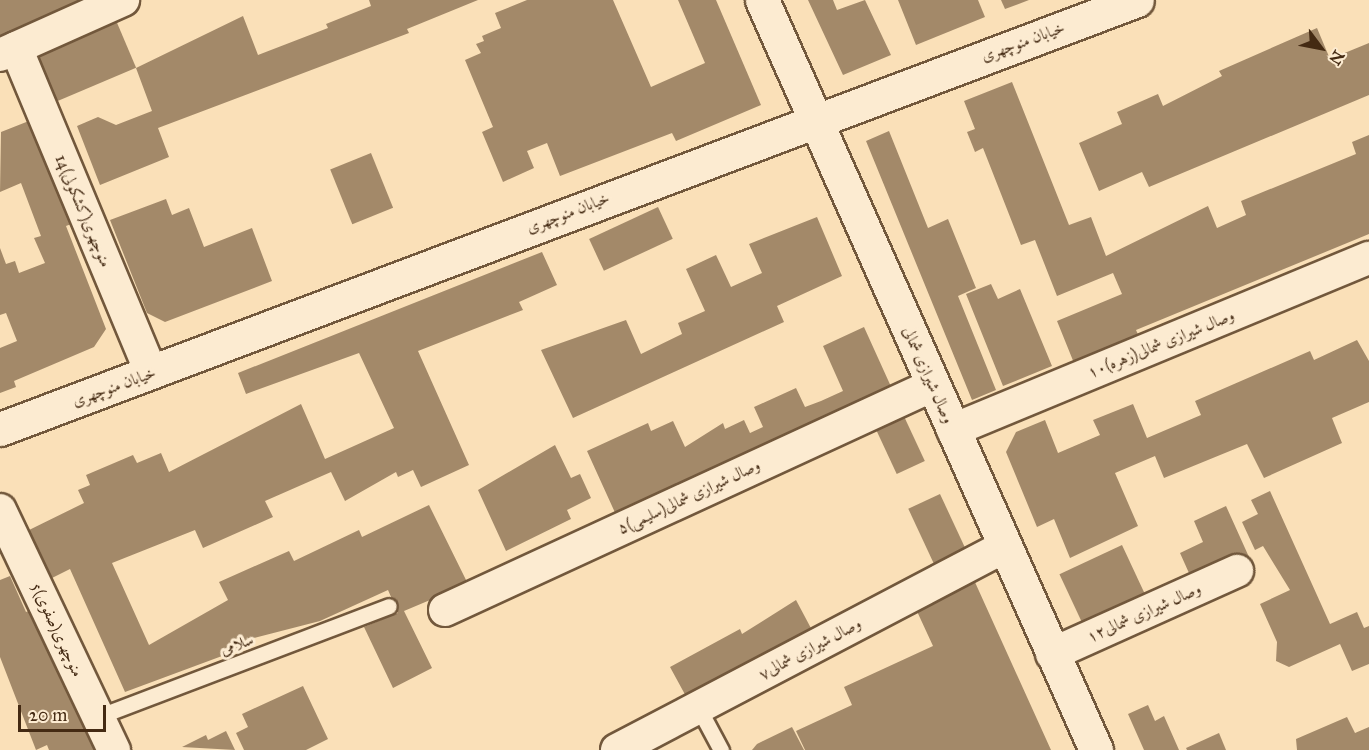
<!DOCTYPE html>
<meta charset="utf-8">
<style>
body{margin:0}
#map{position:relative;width:1369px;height:750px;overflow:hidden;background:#fae0b8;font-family:"IM FELL Great Primer",Amiri,serif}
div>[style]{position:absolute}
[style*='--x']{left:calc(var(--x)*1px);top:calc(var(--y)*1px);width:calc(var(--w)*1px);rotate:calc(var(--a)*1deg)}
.building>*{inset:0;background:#a38969;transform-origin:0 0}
.roads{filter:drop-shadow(2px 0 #72583c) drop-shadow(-2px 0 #72583c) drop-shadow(0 2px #72583c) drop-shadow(0 -2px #72583c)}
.service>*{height:15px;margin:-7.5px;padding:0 7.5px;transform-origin:7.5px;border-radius:7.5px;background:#fcebd1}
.minor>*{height:32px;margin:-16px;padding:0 16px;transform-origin:16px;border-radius:16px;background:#fcebd1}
.tertiary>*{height:33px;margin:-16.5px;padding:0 16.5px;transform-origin:16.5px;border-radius:16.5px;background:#fcebd1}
.secondary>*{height:33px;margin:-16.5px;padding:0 16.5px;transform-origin:16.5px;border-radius:16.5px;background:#fcebd1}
span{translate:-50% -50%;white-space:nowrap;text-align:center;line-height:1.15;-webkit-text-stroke:6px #fcebd1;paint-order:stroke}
.street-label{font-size:16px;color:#442a13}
.north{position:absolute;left:1291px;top:18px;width:60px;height:60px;-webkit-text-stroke:4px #fcebd1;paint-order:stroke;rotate:122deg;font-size:16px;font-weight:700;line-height:24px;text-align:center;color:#442a13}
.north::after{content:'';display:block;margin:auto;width:21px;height:27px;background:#442a13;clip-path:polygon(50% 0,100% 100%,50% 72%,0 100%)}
.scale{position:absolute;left:18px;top:705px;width:88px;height:27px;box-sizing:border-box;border:3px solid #442a13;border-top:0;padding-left:8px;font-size:18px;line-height:21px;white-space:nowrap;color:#442a13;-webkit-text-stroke:4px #fcebd1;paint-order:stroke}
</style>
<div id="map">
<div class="building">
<i style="clip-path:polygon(0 0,97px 0,0 41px)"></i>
<i style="clip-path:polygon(369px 0,478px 0,407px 29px,409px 33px,158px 128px,169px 157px,100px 185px,77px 126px,98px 117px,116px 125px,152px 111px,136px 68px,243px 16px,258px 55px,328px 28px,326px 24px,371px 6px)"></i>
<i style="clip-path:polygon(527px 0,613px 0,651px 87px,705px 63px,678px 0,716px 0,761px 105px,676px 141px,672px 133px,560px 176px,547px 143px,527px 151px,534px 168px,503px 182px,482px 132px,493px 127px,465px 60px,481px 53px,476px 44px,484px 41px,482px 36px,501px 28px,495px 13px)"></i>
<i style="clip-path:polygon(808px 0,833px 0,837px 10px,865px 0,891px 55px,843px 75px)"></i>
<i style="clip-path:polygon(898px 0,978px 0,985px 17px,916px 45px)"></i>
<i style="clip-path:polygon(1001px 0,1029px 0,1005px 9px)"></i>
<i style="left:115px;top:18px;width:54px;height:91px;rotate:67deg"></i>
<i style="clip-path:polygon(1317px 28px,1330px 59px,1369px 43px,1369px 95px,1149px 187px,1142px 172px,1099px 191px,1079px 143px,1122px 124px,1117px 112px,1158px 94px,1163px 106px,1222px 76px,1219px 71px)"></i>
<i style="clip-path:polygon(1012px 82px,1069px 225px,1091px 217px,1106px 256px,1208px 206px,1217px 228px,1246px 215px,1241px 201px,1356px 154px,1352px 142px,1369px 135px,1369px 234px,1136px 330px,1141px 341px,1076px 368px,1057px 321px,1122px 294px,1113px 273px,1057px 296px,1035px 240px,1021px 245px,983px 148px,975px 152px,967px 132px,975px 129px,964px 101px)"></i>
<i style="clip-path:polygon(39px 117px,79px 221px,66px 226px,106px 329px,94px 347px,14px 381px,16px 387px,0 393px,0 348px,17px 341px,6px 313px,0 315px,0 248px,6px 264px,15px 261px,19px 273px,45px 263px,34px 238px,41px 236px,21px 183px,0 192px,1px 132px)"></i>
<i style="clip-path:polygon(889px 131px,928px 228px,948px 219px,976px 288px,958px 296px,996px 390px,972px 400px,866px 141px)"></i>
<i style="left:371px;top:153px;width:59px;height:44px;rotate:68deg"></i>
<i style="clip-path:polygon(166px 199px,172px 215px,189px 208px,204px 247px,252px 228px,272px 281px,165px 322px,147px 313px,110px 220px)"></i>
<i style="left:658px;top:207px;width:35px;height:76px;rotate:65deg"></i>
<i style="clip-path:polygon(817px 217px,842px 276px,777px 306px,784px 322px,573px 418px,541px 350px,626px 320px,641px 354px,682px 334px,678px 323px,705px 311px,686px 269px,716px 255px,731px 287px,762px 273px,749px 244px)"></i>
<i style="clip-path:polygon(542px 252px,557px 285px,519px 302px,523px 310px,418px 351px,469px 465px,421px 487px,413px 470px,398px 477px,396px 472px,345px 501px,331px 472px,265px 501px,273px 517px,203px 548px,195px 530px,112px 563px,149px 645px,228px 600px,219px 582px,289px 551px,294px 561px,359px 530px,362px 537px,429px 505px,468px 584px,404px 611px,432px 668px,393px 688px,364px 627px,398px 613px,388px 590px,320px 621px,246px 640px,249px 646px,125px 692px,70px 569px,48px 580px,25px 532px,84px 503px,78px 490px,90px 485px,86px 475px,133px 455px,137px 463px,161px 453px,169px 472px,301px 404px,325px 459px,394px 428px,359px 353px,246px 394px,238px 373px)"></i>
<i style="clip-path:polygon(991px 284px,998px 299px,1020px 289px,1052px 366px,1003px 386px,966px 294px)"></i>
<i style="clip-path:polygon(864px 327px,893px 391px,617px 517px,587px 451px,648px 423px,651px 431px,673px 421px,685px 447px,723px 423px,725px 429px,744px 420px,750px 433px,763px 427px,754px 407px,796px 388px,805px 407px,821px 401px,843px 391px,823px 346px)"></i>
<i style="clip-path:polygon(1357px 340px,1369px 361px,1369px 402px,1332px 418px,1342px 443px,1264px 478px,1247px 444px,1164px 478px,1155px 456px,1115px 473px,1138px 526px,1070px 558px,1054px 519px,1037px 527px,1006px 452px,1016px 432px,1045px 420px,1058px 453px,1100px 435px,1093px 420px,1133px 404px,1147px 438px,1201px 415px,1195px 401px,1310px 351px,1314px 360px)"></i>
<i style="left:902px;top:412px;width:54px;height:31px;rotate:65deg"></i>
<i style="clip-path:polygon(555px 445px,571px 478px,580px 474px,591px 498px,567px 510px,571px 519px,506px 551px,478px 490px)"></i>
<i style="clip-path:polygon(1270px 491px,1330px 624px,1357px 612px,1364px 628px,1369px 626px,1369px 664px,1352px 671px,1340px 644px,1289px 667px,1276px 661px,1277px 642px,1260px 604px,1290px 590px,1263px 546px,1255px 550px,1242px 522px,1258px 514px,1251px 500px)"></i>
<i style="left:940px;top:494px;width:65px;height:35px;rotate:65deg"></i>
<i style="clip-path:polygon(1226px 506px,1249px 557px,1193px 582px,1180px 553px,1203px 542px,1194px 521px)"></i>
<i style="left:1122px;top:545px;width:63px;height:69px;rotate:65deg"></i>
<i style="clip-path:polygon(10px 576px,26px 612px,34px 609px,96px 750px,49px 750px,47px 745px,36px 750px,0 657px,0 580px)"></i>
<i style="clip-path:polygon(974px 580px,1051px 750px,805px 750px,796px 731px,852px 705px,844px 687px,933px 646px,915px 607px)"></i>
<i style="clip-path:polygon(796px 600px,813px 632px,688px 700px,670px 667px,740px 629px,742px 634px)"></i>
<i style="clip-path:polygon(303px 686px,328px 739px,306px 750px,244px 750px,236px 733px,248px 727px,242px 714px)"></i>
<i style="clip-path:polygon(1148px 705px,1155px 721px,1164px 716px,1179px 750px,1144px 750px,1128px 714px)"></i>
<i style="clip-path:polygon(1347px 717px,1355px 733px,1369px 727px,1369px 750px,1297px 750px,1296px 739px)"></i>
<i style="clip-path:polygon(792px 727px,804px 750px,752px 750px,757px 744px)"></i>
<i style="clip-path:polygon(226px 731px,235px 750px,182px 747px,206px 735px,208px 740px)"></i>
<i style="clip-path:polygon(1219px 733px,1226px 750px,1187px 750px,1186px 748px)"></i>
</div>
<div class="roads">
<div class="service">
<i style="--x:698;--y:707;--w:49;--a:61.9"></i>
<i style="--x:97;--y:717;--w:312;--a:-20.8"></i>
</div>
<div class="minor">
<i style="--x:16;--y:48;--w:352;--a:67.4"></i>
<i style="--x:0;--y:55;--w:135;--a:-24.1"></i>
<i style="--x:953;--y:430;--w:450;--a:-22.5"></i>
<i style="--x:0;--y:510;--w:266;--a:64.6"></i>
<i style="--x:445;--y:610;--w:537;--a:-24.75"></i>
<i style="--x:1052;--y:654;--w:203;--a:-24.2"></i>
<i style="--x:617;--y:750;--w:437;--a:-27.7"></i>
</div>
<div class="tertiary">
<i style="--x:0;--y:429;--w:1215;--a:-20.67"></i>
</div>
<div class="secondary">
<i style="--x:762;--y:0;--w:821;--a:65.99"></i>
</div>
</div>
<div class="street-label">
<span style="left:1023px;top:42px;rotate:-20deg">خیابان منوچهری</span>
<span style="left:83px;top:211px;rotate:67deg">14منوچهری(کشکولی)</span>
<span style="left:568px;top:213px;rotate:-21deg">خیابان منوچهری</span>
<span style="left:1161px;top:344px;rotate:-22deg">۱۰وصال شیرازی شمالی(زهره)</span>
<span style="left:928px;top:375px;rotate:66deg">وصال شیرازی شمالی</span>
<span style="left:114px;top:387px;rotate:-20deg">خیابان منوچهری</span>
<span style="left:689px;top:497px;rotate:-25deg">۵وصال شیرازی شمالی(سلیمی)</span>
<span style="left:1144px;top:613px;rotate:-24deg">۱۲وصال شیرازی شمالی</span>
<span style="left:57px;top:630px;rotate:65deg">5منوچهری(صفوی)</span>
<span style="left:237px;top:645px;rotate:-21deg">سلامی</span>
<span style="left:810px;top:649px;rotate:-28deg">وصال شیرازی شمالی۷</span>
</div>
<div class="north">N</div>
<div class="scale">20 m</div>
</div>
